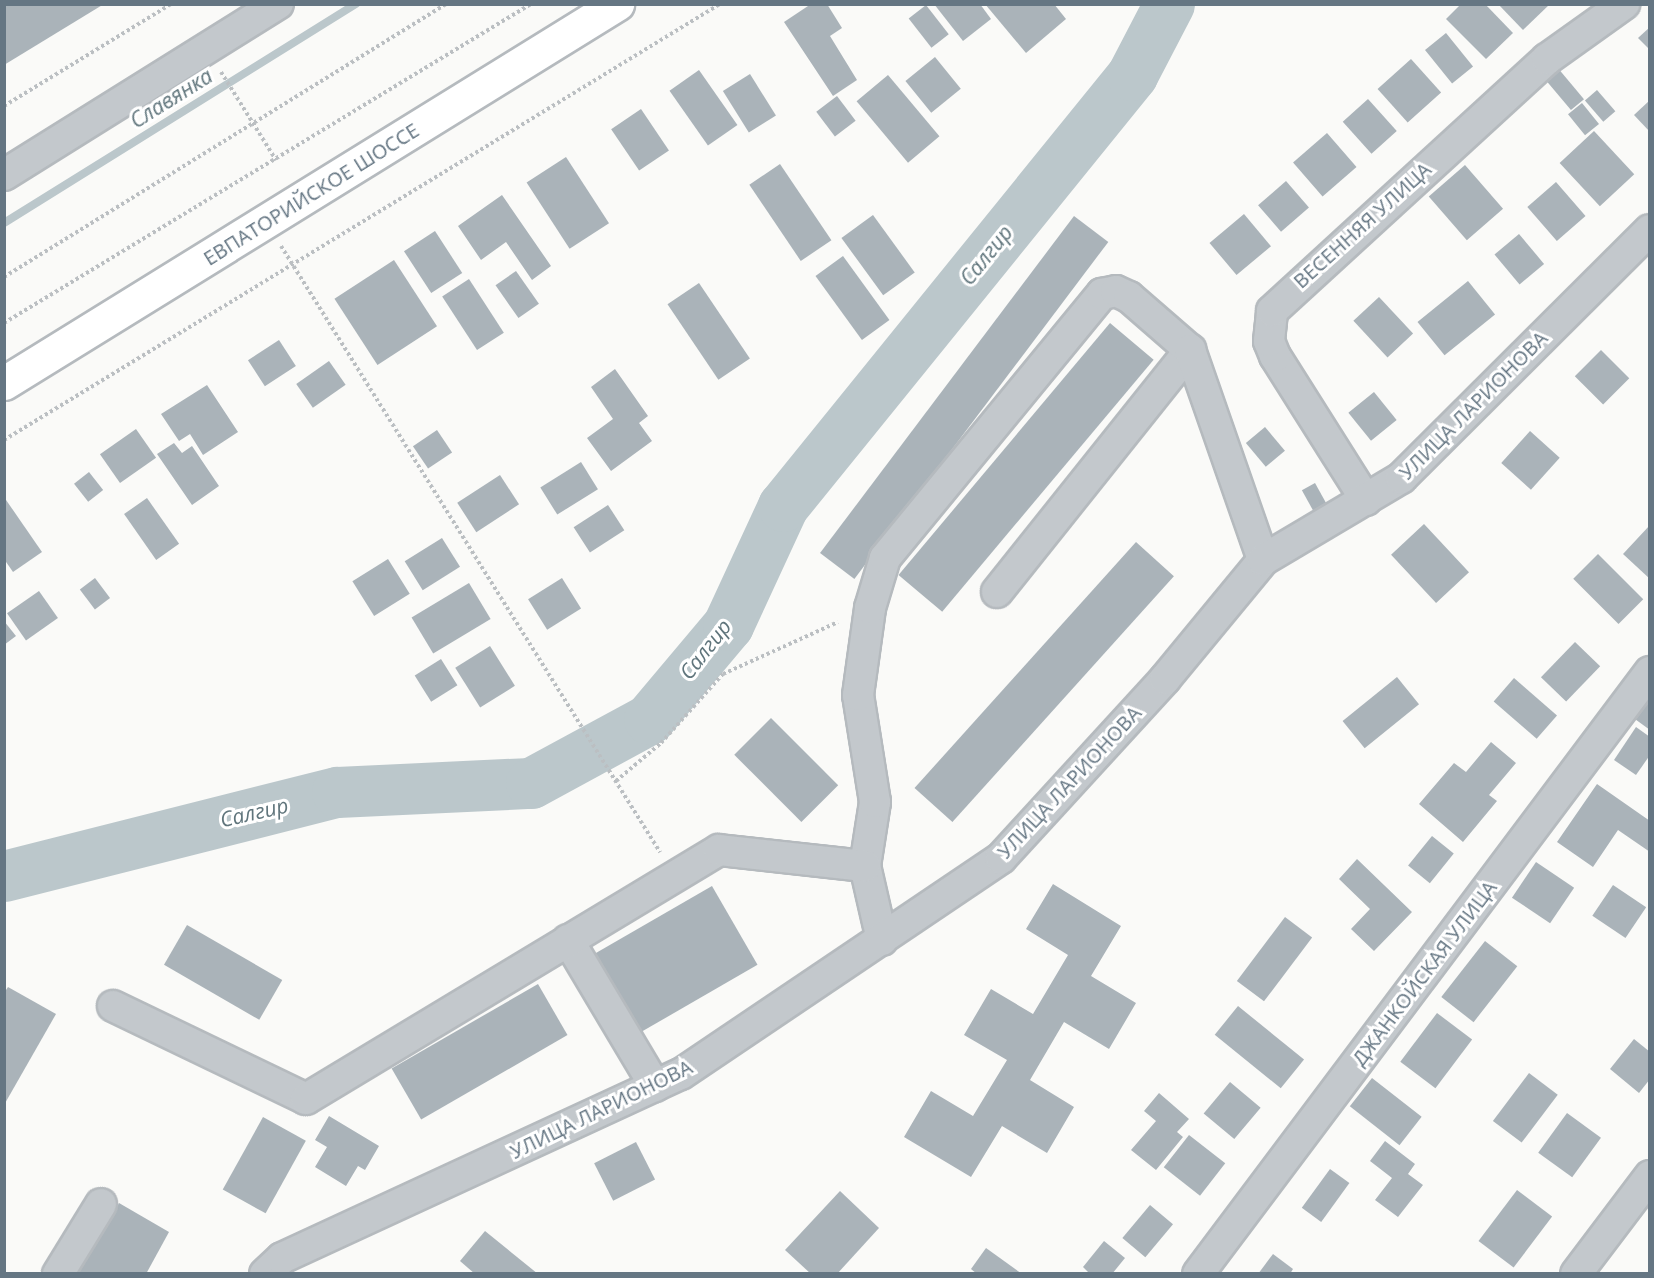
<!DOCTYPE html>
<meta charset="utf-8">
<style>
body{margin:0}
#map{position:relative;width:1654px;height:1278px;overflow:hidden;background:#fafaf8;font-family:"Open Sans",sans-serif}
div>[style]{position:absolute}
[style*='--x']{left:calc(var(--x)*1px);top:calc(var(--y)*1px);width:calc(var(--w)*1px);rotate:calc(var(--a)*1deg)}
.stream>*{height:8px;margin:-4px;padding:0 4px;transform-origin:4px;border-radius:4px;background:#bbc7cb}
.river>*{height:51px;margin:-25.5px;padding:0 25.5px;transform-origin:25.5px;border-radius:25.5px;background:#bbc7cb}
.building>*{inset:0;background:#aab3b9;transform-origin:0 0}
.path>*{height:4px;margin-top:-2px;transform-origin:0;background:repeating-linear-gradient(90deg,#bbbfc2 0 3px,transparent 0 6px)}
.roads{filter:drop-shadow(2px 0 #b5babe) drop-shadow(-2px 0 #b5babe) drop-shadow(0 2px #b5babe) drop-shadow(0 -2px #b5babe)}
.minor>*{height:30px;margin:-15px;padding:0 15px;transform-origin:15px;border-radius:15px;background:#c3c8cc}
.major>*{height:33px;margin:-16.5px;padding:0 16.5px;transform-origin:16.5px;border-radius:16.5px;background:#fff}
span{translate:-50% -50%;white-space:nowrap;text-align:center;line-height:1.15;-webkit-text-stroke:6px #fff;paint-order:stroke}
.street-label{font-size:20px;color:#657683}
.water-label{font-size:21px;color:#60757c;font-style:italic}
.frame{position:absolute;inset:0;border:6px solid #657683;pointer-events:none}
</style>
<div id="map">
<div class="stream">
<i style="--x:4;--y:223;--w:415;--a:-31.9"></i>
</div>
<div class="river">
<i style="--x:4;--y:876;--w:343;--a:-14.2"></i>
<i style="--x:337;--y:792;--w:194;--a:-2.7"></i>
<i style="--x:531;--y:783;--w:134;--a:-28.5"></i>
<i style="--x:649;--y:719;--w:123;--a:-50"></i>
<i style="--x:728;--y:625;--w:131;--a:-65.2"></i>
<i style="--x:783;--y:506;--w:555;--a:-51"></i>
<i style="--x:1132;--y:75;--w:80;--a:-62.5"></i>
</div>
<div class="building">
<i style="clip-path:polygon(4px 4px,104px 4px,4px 65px)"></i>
<i style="clip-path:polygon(811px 4px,827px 4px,842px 28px,830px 36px,857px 80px,833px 96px,784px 22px)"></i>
<i style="clip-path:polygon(934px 4px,980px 4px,991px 19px,963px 41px)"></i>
<i style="clip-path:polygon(985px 4px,1054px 4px,1066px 19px,1026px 53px)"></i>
<i style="clip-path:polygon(1461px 4px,1485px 4px,1513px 33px,1486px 59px,1446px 19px)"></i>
<i style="clip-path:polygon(1498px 4px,1550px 4px,1523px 30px)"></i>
<i style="left:926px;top:5px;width:37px;height:22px;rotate:52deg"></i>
<i style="clip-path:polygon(1650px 27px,1650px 50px,1638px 38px)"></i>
<i style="left:1446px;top:33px;width:43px;height:27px;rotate:51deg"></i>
<i style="left:935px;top:57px;width:41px;height:38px;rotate:51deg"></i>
<i style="left:1411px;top:59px;width:45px;height:45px;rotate:48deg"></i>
<i style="left:1557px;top:67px;width:42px;height:17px;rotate:50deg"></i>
<i style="left:699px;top:70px;width:67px;height:36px;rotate:55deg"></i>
<i style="left:750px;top:74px;width:49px;height:32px;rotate:58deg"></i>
<i style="left:888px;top:75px;width:80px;height:41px;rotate:50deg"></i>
<i style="left:1597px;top:90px;width:28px;height:16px;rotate:49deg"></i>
<i style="left:837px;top:96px;width:31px;height:26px;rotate:53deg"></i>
<i style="left:1368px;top:99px;width:43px;height:34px;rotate:48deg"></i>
<i style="clip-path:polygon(1650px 100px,1650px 132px,1634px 115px)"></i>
<i style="left:1582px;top:103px;width:27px;height:18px;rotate:51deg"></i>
<i style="left:641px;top:109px;width:50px;height:36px;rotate:56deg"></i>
<i style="left:1594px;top:131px;width:59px;height:47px;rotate:47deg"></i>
<i style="left:1327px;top:133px;width:45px;height:45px;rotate:49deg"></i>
<i style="left:566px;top:157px;width:79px;height:47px;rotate:57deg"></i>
<i style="left:780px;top:164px;width:92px;height:37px;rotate:56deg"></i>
<i style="left:1465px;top:165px;width:58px;height:48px;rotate:49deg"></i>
<i style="left:1286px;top:181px;width:35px;height:37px;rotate:49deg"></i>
<i style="left:1556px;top:182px;width:45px;height:38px;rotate:49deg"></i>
<i style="clip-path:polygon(502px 195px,551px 266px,532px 280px,506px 242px,481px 260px,458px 226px)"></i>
<i style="left:1244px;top:214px;width:42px;height:45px;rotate:50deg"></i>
<i style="left:873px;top:215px;width:71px;height:39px;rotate:54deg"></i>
<i style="left:1074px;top:216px;width:43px;height:422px;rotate:37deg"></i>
<i style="left:435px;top:231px;width:50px;height:37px;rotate:57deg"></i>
<i style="left:1519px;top:234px;width:39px;height:32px;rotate:50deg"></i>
<i style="left:843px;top:256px;width:79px;height:34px;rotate:54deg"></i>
<i style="left:394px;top:260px;width:79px;height:71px;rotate:57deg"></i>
<i style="left:516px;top:271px;width:40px;height:25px;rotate:55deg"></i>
<i style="left:469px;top:279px;width:64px;height:32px;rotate:57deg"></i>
<i style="left:1468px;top:281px;width:43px;height:65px;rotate:51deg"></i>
<i style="left:699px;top:283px;width:91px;height:38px;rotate:56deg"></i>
<i style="left:1379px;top:297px;width:50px;height:35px;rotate:47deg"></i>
<i style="left:1110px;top:323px;width:57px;height:329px;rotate:40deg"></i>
<i style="left:279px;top:340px;width:31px;height:37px;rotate:57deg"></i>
<i style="left:1601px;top:350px;width:40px;height:37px;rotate:45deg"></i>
<i style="left:329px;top:361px;width:29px;height:40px;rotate:55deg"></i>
<i style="clip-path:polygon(615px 369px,648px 416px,639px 423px,652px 441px,611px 471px,587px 438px,613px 419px,591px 387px)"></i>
<i style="clip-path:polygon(207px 385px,238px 432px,203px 455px,190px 434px,179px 441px,161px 414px)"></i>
<i style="left:1374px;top:392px;width:36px;height:33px;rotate:51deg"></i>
<i style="left:1265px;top:427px;width:31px;height:25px;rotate:50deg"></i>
<i style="left:136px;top:429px;width:35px;height:44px;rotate:55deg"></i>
<i style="left:437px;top:430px;width:27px;height:29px;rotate:56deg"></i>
<i style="left:1530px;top:431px;width:40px;height:43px;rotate:42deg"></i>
<i style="clip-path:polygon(174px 443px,182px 453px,192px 446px,219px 486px,192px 505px,157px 454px)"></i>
<i style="left:581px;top:462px;width:32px;height:48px;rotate:58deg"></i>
<i style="left:89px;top:472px;width:23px;height:19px;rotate:52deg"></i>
<i style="left:500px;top:475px;width:35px;height:51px;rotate:57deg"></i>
<i style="left:1315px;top:483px;width:26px;height:15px;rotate:61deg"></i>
<i style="clip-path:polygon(4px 497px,42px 552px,13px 572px,4px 559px)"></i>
<i style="left:147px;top:498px;width:56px;height:28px;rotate:55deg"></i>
<i style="left:608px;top:505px;width:30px;height:41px;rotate:57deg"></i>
<i style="left:1424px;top:524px;width:66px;height:45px;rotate:47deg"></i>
<i style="clip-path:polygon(1650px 525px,1650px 579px,1623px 554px)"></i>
<i style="left:442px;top:538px;width:34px;height:44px;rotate:58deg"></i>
<i style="left:1136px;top:542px;width:51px;height:331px;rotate:42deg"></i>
<i style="left:1598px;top:554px;width:64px;height:35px;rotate:45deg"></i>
<i style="left:388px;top:559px;width:41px;height:42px;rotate:58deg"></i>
<i style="left:95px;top:578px;width:25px;height:19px;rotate:53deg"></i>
<i style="left:562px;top:578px;width:36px;height:40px;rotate:58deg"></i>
<i style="left:469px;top:583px;width:42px;height:67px;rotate:59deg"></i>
<i style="left:39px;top:591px;width:33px;height:39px;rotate:55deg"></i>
<i style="clip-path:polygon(4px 621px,16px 636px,4px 645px)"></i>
<i style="left:1575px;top:642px;width:35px;height:49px;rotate:44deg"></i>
<i style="left:490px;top:646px;width:47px;height:41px;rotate:58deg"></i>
<i style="left:441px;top:659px;width:31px;height:31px;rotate:58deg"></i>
<i style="left:1397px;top:677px;width:35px;height:70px;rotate:51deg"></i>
<i style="left:1514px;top:678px;width:57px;height:31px;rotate:41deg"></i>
<i style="clip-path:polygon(1643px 693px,1650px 698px,1650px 730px,1628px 714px)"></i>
<i style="left:771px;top:718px;width:95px;height:52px;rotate:45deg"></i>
<i style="clip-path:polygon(1636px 727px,1650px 737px,1650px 755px,1636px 775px,1614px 760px)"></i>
<i style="clip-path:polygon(1491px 742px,1516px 763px,1489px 795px,1497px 801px,1463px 842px,1419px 804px,1454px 763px,1466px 772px)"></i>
<i style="clip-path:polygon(1597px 784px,1650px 821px,1650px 852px,1618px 830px,1593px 867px,1557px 842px)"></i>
<i style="left:1432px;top:836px;width:28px;height:38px;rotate:39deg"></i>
<i style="clip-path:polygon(1357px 859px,1412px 912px,1374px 951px,1351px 929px,1370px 909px,1339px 879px)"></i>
<i style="left:1536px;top:862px;width:46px;height:43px;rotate:34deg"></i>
<i style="clip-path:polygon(1053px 884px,1121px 926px,1091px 976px,1136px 1003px,1109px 1049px,1064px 1022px,1030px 1080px,1074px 1107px,1047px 1153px,1002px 1126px,971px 1177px,904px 1137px,931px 1091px,973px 1116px,1007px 1060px,964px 1035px,991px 989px,1033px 1014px,1068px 955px,1026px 929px)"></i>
<i style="left:1613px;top:885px;width:40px;height:37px;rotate:34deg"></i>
<i style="left:712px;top:886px;width:91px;height:139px;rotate:60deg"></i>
<i style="left:1285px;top:917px;width:34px;height:80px;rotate:37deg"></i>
<i style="left:187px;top:925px;width:110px;height:46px;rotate:30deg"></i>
<i style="left:1485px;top:941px;width:41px;height:71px;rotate:38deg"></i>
<i style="left:538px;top:984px;width:59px;height:169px;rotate:60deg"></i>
<i style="clip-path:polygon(8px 987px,56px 1014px,4px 1105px,4px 993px)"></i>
<i style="left:1238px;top:1006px;width:85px;height:37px;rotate:39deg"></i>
<i style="left:1437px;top:1013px;width:44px;height:61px;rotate:37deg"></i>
<i style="clip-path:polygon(1634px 1039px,1650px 1052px,1650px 1079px,1639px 1093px,1610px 1069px)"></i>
<i style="left:1529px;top:1073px;width:36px;height:60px;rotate:37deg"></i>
<i style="left:1372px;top:1078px;width:63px;height:36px;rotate:38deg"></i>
<i style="left:1230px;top:1082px;width:40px;height:41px;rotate:40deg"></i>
<i style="clip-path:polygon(1159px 1093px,1189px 1119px,1177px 1132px,1183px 1137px,1156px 1170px,1131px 1150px,1156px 1121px,1144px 1111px)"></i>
<i style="left:1567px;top:1113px;width:42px;height:49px;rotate:36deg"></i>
<i style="clip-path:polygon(329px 1116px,379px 1146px,365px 1170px,358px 1166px,346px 1186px,315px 1167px,327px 1147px,315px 1140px)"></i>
<i style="left:263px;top:1117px;width:49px;height:83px;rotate:29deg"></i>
<i style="left:1189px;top:1135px;width:46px;height:41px;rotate:38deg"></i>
<i style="clip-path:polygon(1385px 1141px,1415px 1164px,1408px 1174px,1423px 1185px,1398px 1217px,1375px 1200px,1392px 1178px,1370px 1161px)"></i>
<i style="left:636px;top:1142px;width:42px;height:47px;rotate:63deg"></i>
<i style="left:1330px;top:1169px;width:24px;height:48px;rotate:36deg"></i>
<i style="left:1517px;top:1190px;width:44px;height:64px;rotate:37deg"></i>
<i style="clip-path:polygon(840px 1191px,879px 1228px,837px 1274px,811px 1274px,785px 1250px)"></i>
<i style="clip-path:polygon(119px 1203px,169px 1232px,146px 1274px,78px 1274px)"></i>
<i style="left:1150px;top:1205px;width:30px;height:43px;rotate:40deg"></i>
<i style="clip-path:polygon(485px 1231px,538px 1274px,475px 1274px,460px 1261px)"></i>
<i style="clip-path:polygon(1104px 1241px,1125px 1258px,1112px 1274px,1090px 1274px,1083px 1267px)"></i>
<i style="clip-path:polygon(986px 1248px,1022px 1274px,977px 1274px,971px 1269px)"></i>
<i style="clip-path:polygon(1273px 1254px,1293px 1269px,1290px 1274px,1258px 1274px)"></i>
</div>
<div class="path">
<i style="--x:221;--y:72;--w:104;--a:58"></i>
<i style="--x:4;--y:106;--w:196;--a:-31.4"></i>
<i style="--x:281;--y:246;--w:715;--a:57.98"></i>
<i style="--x:4;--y:277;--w:520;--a:-31.7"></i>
<i style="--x:4;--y:323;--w:616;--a:-31.19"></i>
<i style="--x:4;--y:440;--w:838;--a:-31.34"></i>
<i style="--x:616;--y:781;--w:59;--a:-40.2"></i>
<i style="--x:661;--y:743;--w:93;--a:-48.1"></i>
<i style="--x:723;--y:674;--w:126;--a:-24.3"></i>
</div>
<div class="roads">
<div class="minor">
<i style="--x:4;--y:175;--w:323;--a:-32"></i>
<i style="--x:1366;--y:500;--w:170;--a:-122.3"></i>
<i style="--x:1275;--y:356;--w:16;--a:-112"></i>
<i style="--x:1269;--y:341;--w:30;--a:-84"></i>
<i style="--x:1272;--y:311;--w:373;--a:-42.5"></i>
<i style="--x:1547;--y:59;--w:95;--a:-35.5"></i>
<i style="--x:997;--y:592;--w:310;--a:-51.4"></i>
<i style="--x:568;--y:940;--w:170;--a:59.2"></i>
<i style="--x:882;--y:940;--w:76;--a:-102.9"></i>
<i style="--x:865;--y:866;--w:65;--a:-81.1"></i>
<i style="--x:875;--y:802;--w:108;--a:-99"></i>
<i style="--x:858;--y:695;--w:88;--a:-82.1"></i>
<i style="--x:870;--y:608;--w:52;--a:-73.3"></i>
<i style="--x:885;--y:558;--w:342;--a:-50.6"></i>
<i style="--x:1102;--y:294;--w:14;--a:-12"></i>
<i style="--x:1116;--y:291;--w:14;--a:25"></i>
<i style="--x:1129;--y:297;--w:81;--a:41"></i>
<i style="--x:1190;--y:350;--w:222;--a:70.8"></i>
<i style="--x:113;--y:1006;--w:214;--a:25.7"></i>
<i style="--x:306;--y:1099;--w:482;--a:-31.1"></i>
<i style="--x:719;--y:850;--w:147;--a:6.3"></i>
<i style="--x:58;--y:1274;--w:82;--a:-58.4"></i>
<i style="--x:265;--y:1274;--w:23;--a:-43"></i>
<i style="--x:282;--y:1258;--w:439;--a:-24.8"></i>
<i style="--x:681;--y:1074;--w:386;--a:-34"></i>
<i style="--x:1001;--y:858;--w:243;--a:-47.5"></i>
<i style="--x:1165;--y:679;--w:154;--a:-50.5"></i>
<i style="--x:1263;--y:560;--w:161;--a:-30.7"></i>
<i style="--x:1401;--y:478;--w:351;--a:-44.9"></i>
<i style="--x:1198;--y:1274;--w:753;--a:-53.1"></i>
<i style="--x:1576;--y:1274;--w:123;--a:-52.9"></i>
</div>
<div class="major">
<i style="--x:4;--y:383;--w:721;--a:-31.73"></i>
</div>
</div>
<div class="street-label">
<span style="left:311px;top:194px;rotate:-32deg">ЕВПАТОРИЙСКОЕ ШОССЕ</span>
<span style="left:1362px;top:225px;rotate:-42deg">ВЕСЕННЯЯ УЛИЦА</span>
<span style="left:1473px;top:405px;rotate:-45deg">УЛИЦА ЛАРИОНОВА</span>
<span style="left:1069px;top:782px;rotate:-47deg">УЛИЦА ЛАРИОНОВА</span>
<span style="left:1424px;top:973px;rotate:-53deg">ДЖАНКОЙСКАЯ УЛИЦА</span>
<span style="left:601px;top:1109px;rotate:-26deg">УЛИЦА ЛАРИОНОВА</span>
</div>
<div class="water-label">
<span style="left:171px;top:98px;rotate:-32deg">Славянка</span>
<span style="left:986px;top:255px;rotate:-51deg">Салгир</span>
<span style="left:705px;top:649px;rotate:-52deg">Салгир</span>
<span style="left:254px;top:812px;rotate:-13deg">Салгир</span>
</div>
<div class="frame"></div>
</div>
